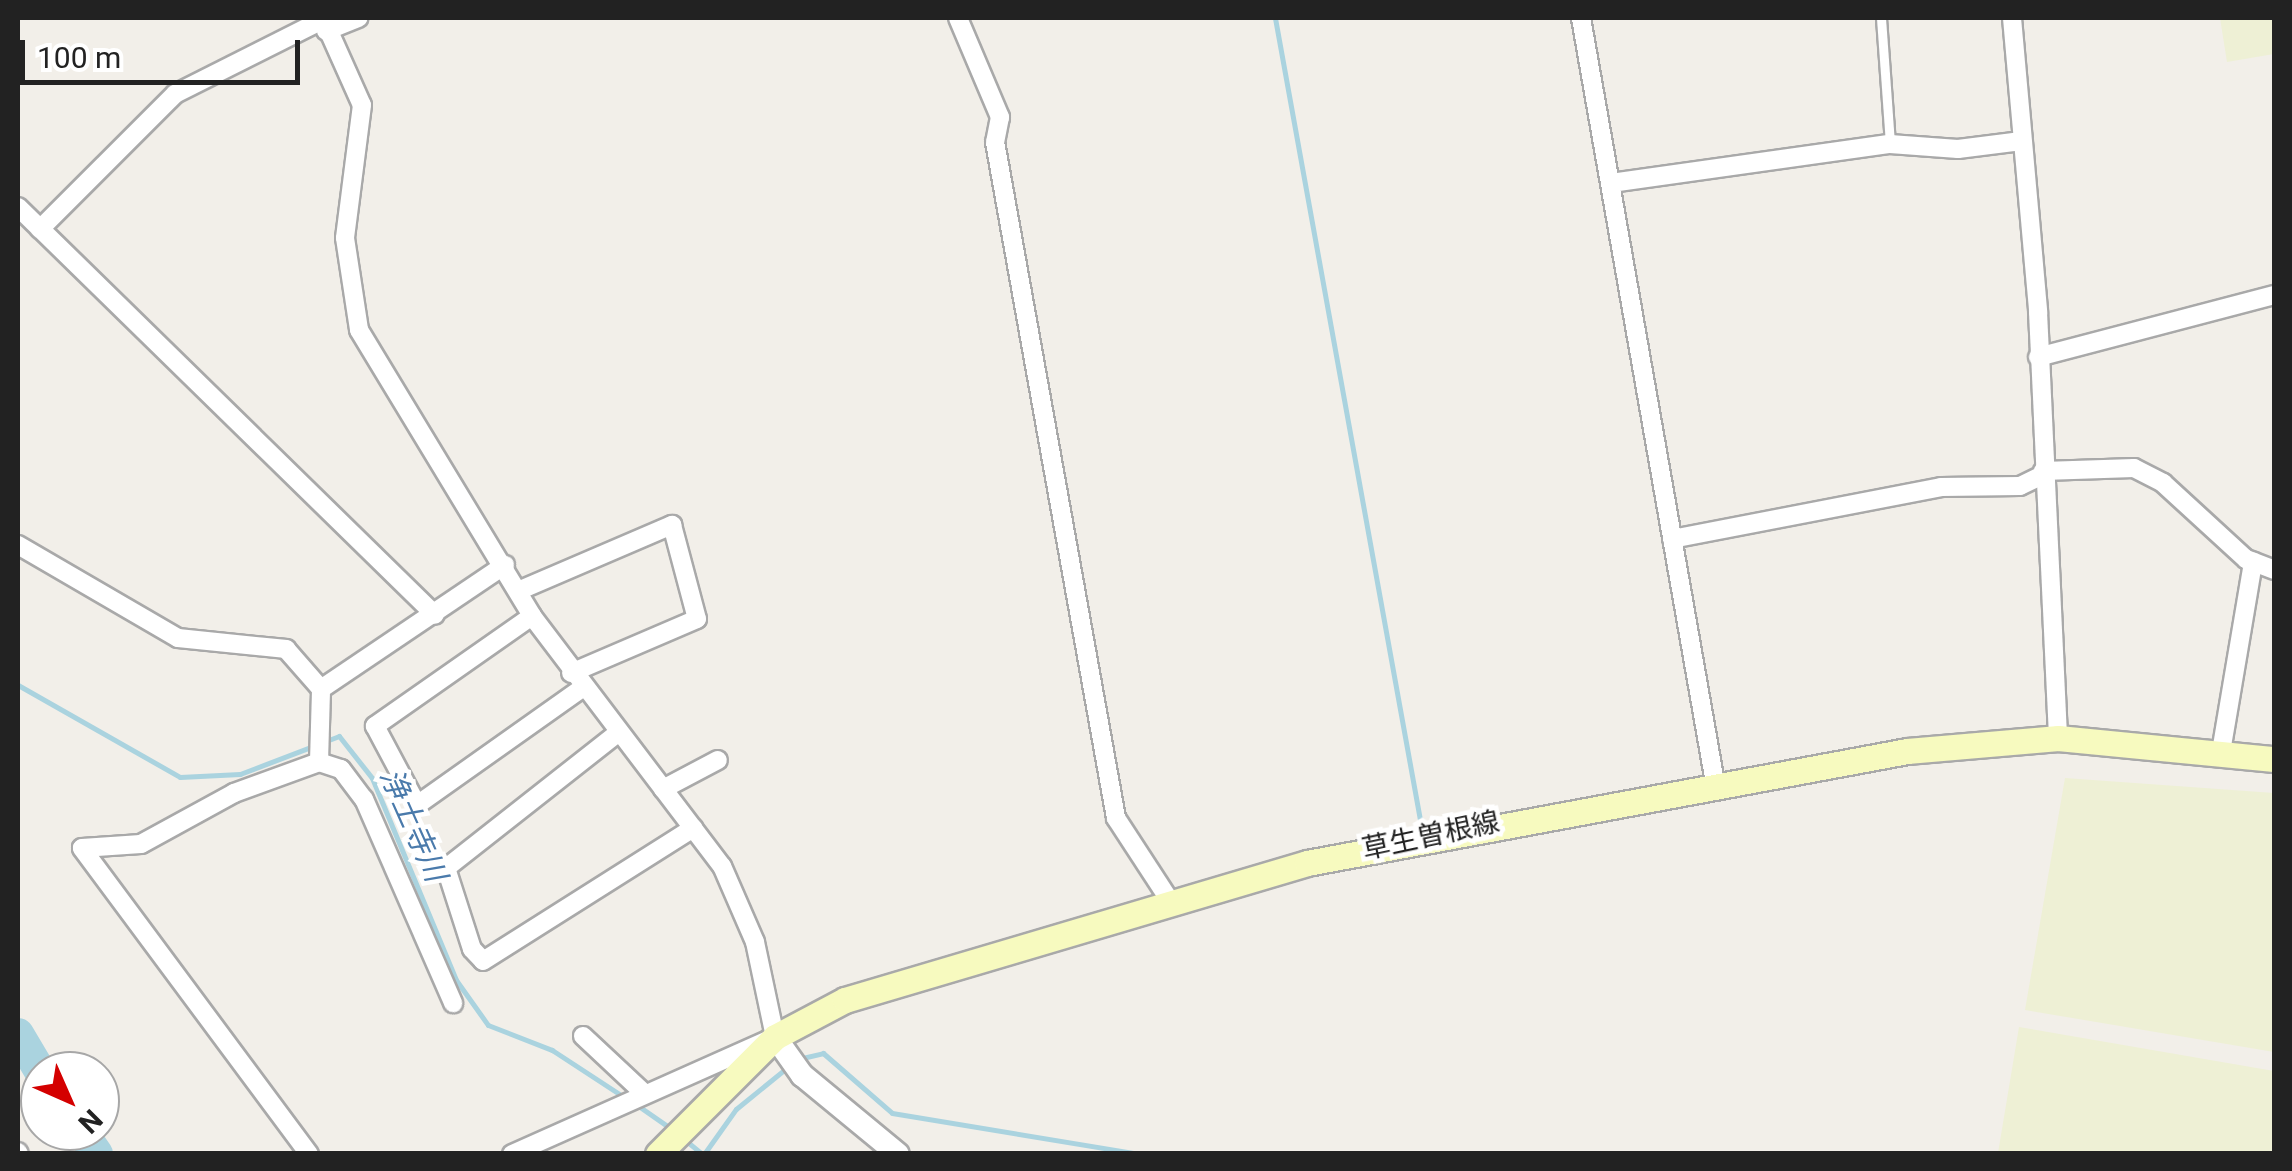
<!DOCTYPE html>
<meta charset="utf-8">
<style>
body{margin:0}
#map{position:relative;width:2292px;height:1171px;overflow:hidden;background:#f2efe9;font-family:Roboto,"Noto Sans JP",sans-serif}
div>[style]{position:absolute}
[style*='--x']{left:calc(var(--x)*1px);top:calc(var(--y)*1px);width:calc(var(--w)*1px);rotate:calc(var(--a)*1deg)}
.farmland>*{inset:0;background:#eef0d5}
.stream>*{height:5px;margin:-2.5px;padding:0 2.5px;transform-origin:2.5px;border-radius:2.5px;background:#aad3df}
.river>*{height:32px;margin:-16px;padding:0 16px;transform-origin:16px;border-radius:16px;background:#aad3df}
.roads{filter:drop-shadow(2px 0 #a9a9a9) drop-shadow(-2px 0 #a9a9a9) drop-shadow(0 2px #a9a9a9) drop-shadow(0 -2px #a9a9a9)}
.service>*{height:9px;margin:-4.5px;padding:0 4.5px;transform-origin:4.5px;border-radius:4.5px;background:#fff}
.minor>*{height:18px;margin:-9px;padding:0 9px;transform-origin:9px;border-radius:9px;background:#fff}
.tertiary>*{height:22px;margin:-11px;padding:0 11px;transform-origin:11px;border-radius:11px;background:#fff}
.secondary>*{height:25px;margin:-12.5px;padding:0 12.5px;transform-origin:12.5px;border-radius:12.5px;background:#f7fabf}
span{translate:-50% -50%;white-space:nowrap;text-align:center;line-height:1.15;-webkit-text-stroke:9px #fff;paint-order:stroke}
.street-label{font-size:28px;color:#222}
.water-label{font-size:30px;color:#4a7aab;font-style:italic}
.frame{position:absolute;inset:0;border:20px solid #222;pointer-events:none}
.north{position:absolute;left:20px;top:1051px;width:100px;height:100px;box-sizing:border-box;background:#fff;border:2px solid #a7a7a7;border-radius:50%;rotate:135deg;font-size:28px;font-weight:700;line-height:40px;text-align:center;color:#222}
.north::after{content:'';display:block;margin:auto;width:35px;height:45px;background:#d40000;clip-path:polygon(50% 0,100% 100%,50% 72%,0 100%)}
.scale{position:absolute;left:20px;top:40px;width:280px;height:45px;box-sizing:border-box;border:5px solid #222;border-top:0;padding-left:12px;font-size:30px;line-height:35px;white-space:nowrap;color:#222;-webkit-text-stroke:8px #fff;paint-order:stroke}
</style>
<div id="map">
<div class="farmland">
<i style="clip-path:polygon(2220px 18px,2274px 18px,2274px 54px,2227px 62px)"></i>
<i style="clip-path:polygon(2065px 778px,2274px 793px,2274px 1052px,2025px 1010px)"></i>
<i style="clip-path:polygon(2019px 1027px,2274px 1071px,2274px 1153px,1998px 1153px)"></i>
</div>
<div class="stream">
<i style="--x:1275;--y:18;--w:826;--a:79.75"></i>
<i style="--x:18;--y:685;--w:186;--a:29.6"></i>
<i style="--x:180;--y:777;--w:60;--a:-2.9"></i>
<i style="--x:240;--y:774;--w:81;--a:-20.9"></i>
<i style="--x:326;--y:741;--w:14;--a:-21"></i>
<i style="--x:339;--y:736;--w:53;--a:51.8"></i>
<i style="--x:372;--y:778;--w:219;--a:67.4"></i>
<i style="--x:456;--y:980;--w:55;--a:54.6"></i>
<i style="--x:488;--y:1025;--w:69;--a:21.3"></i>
<i style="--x:552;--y:1050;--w:90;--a:33.2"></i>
<i style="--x:798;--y:1059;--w:26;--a:-13"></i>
<i style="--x:823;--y:1053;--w:91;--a:41"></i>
<i style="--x:892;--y:1113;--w:252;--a:9.4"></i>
<i style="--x:637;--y:1105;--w:44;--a:34.8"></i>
<i style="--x:685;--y:1140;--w:22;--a:39"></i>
<i style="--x:704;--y:1154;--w:55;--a:-54.6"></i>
<i style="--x:736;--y:1109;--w:68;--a:-39.1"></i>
</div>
<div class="river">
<i style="--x:18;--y:1034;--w:43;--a:59.3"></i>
<i style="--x:81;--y:1131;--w:28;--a:55"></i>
</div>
<div class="roads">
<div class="service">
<i style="--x:1881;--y:18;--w:126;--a:85.9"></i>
</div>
<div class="minor">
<i style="--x:323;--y:18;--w:95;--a:65.9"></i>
<i style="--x:362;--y:105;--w:134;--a:97.3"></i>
<i style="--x:345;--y:238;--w:93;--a:81.3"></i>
<i style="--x:359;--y:330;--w:334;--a:58.8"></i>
<i style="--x:532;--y:616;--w:314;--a:52.8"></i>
<i style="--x:722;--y:866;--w:83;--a:66.5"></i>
<i style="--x:755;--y:942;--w:97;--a:78.1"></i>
<i style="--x:775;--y:1037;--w:288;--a:156"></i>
<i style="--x:958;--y:18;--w:108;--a:67"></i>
<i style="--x:1000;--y:117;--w:25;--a:101"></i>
<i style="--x:995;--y:142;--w:687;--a:79.85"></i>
<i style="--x:1116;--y:818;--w:103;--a:56.9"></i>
<i style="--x:1581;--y:18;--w:782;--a:80.06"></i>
<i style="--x:2012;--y:18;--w:295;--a:84.9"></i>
<i style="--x:2038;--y:312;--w:426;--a:87.3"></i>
<i style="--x:326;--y:31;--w:35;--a:-22"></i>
<i style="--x:1611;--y:183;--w:282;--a:-8"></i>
<i style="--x:1890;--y:144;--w:68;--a:4.2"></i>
<i style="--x:1958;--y:149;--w:64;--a:-7.2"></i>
<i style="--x:18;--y:207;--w:583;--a:44.37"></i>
<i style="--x:40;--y:229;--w:191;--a:-45"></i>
<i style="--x:175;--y:94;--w:156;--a:-26.7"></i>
<i style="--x:2038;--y:357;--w:244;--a:-14.7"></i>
<i style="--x:2043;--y:471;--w:91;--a:-1.9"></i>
<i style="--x:2134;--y:468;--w:33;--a:27"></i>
<i style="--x:2163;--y:483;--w:113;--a:42.5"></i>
<i style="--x:2246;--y:559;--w:30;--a:21"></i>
<i style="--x:1672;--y:539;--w:274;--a:-10.9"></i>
<i style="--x:1941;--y:487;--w:79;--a:-0.7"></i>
<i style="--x:2020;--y:486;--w:25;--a:-26"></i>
<i style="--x:18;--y:545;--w:185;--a:30.2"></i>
<i style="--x:178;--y:638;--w:109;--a:5.8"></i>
<i style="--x:286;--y:649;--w:53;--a:48.8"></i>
<i style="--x:518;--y:591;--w:168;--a:-23.2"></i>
<i style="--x:672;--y:525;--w:97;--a:75.1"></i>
<i style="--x:697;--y:619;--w:137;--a:156.8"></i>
<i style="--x:532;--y:616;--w:192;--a:145"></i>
<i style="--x:375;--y:726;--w:89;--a:62"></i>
<i style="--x:417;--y:805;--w:202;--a:-35.3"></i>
<i style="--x:321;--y:689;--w:222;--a:-34"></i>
<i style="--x:619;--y:732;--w:220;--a:141.8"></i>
<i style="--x:446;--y:868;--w:85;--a:72.2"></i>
<i style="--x:472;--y:949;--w:16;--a:47"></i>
<i style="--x:483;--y:961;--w:249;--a:-32.3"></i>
<i style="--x:2221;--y:752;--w:193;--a:-80.4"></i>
<i style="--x:319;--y:762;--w:23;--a:18"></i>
<i style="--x:341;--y:769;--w:38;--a:53"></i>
<i style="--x:364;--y:799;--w:223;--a:66.4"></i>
<i style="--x:663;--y:789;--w:62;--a:-27.8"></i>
<i style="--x:583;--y:1036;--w:85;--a:43.1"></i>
<i style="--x:18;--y:1152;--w:2;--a:63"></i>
<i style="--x:309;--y:1154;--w:381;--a:-126.6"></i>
<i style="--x:82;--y:848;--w:59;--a:-3.9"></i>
<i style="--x:141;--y:844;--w:106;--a:-28.7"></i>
<i style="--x:234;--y:793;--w:90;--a:-20"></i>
<i style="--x:319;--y:762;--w:73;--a:-88.4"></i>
</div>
<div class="tertiary">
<i style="--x:775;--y:1037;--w:47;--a:54.6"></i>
<i style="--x:802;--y:1075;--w:124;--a:39.5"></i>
</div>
<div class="secondary">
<i style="--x:658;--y:1154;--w:165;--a:-45"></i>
<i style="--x:775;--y:1037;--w:79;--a:-27.9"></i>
<i style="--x:845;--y:1000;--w:482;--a:-16.5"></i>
<i style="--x:1307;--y:863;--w:610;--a:-10.57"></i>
<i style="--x:1907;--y:751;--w:152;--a:-4.9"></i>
<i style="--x:2058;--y:738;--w:217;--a:5.6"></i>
</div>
</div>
<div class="street-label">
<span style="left:1431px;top:836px;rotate:-12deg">草生曽根線</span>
</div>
<div class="water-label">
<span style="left:413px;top:825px;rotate:66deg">浄土寺川</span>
</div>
<div class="frame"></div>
<div class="north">N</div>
<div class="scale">100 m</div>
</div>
